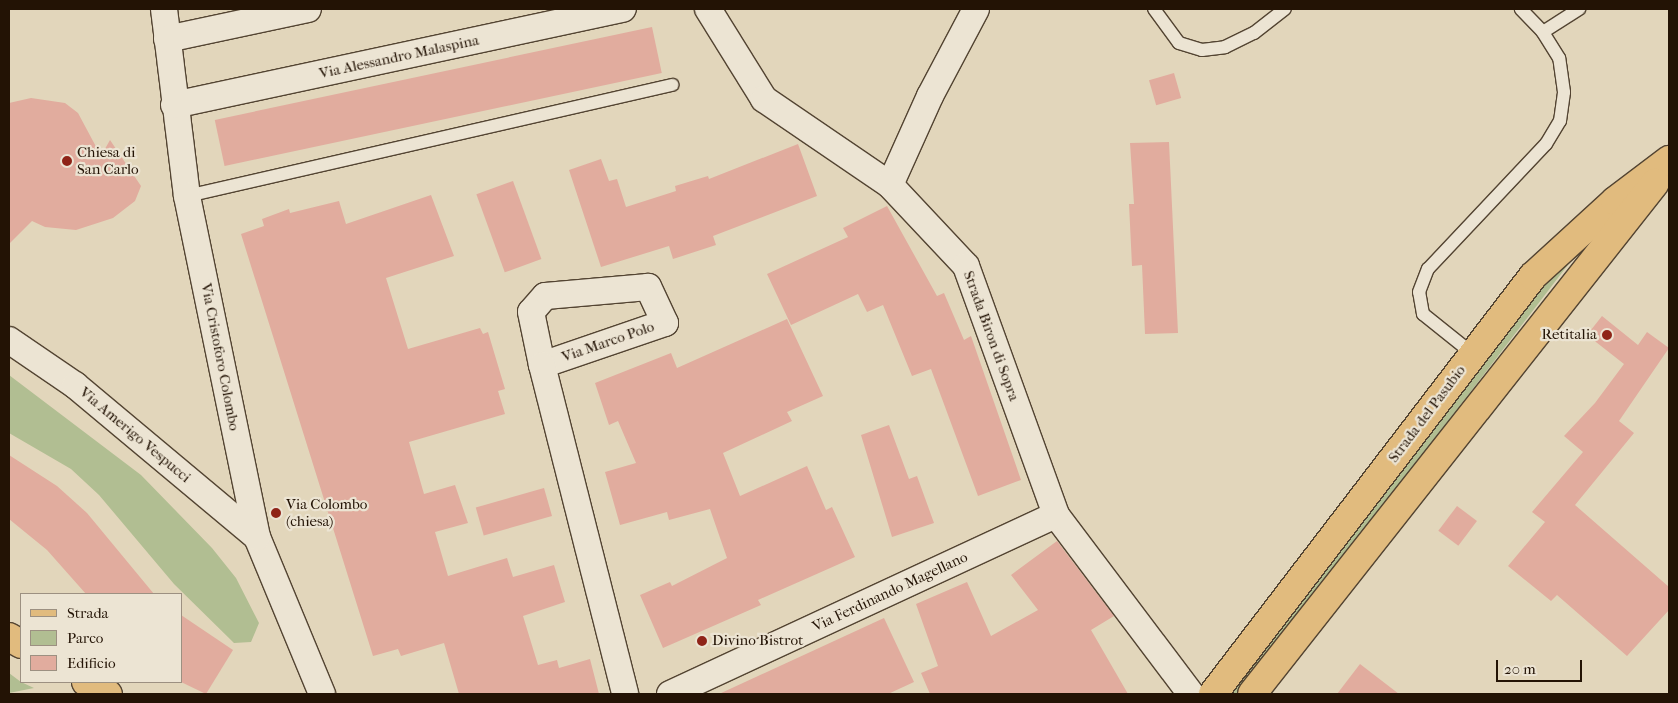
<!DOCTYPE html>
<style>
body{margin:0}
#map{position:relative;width:1678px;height:703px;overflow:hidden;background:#e2d6bb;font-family:"IM FELL French Canon",serif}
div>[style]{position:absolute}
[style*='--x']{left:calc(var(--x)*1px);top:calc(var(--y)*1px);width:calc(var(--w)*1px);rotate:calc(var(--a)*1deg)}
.green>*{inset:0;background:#b1be92}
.building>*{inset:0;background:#e1ac9e;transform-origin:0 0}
.roads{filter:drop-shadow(1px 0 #534432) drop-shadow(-1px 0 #534432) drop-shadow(0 1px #534432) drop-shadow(0 -1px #534432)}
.lane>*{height:12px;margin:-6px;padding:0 6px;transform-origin:6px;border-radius:6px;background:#ece4d3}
.street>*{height:26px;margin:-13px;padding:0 13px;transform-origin:13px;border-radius:13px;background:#ece4d3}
.primary>*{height:28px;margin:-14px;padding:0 14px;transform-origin:14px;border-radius:14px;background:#e1bb7e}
.dots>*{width:14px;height:14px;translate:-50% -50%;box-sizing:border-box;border:2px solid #ece4d3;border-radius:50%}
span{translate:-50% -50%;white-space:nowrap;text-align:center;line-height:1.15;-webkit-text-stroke:4.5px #ece4d3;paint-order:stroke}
.street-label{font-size:15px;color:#231305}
.poi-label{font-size:15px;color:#231305}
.left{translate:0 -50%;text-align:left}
.right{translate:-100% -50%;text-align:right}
.frame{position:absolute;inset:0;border:10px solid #231305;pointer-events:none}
.legend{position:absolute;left:20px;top:593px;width:162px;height:90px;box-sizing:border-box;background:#ece4d3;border:1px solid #9c9081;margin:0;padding:6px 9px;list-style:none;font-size:15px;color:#231305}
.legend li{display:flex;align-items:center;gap:10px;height:25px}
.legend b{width:25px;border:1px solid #9c9081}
.scale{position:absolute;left:1496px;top:660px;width:86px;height:22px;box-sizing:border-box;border:2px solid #231305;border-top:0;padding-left:6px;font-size:15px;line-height:18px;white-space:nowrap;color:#231305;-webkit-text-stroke:4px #ece4d3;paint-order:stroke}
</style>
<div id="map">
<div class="green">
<i style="clip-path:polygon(1600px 223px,1239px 694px,1224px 694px,1550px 272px)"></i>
<i style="clip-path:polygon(9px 375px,141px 475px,212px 548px,236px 578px,259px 623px,251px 642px,234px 643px,174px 584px,99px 495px,71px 469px,9px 433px)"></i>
<i style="clip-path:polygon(9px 673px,21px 682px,34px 688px,9px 693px)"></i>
</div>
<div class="building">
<i style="left:652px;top:27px;width:47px;height:447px;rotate:78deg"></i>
<i style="left:1174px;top:73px;width:26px;height:26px;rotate:74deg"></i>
<i style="clip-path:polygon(31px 98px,65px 103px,78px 113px,101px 156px,110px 140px,141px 186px,135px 201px,113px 218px,76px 230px,45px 227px,32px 221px,9px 244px,9px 103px)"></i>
<i style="clip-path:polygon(1169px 142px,1178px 333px,1145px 334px,1142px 265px,1132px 266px,1129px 204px,1134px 204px,1130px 143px)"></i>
<i style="clip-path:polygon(798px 144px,817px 196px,713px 236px,716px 245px,673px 259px,669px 246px,601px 267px,569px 170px,601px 159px,609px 181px,617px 179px,626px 207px,676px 191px,675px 186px,708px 176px,709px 179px)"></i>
<i style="left:513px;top:181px;width:83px;height:39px;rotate:70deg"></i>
<i style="clip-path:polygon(431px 195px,454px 256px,386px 278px,408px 349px,480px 328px,483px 334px,488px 332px,505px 389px,498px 391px,505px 414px,409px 442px,424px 494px,455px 485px,468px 523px,435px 532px,448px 576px,507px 558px,513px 577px,554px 565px,565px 602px,523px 616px,538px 665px,557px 660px,559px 668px,590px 659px,599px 694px,459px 694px,444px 643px,401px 656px,398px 649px,373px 656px,241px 234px,264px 226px,262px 219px,289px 209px,290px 213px,339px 201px,346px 224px)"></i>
<i style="clip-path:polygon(887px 206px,937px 296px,944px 293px,964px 340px,971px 336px,1021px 480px,978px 496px,931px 369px,912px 376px,883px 305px,867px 312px,858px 294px,791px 325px,767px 274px,848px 237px,843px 228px)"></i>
<i style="clip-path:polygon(1602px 316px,1638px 345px,1647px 332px,1669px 348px,1619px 421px,1634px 433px,1575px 505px,1669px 587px,1669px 610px,1627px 656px,1557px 595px,1551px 601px,1508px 566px,1545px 522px,1532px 512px,1583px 452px,1564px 436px,1595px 403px,1624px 364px,1587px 335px)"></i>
<i style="clip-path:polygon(787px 319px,823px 396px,787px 412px,792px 421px,723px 453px,740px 496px,807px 466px,826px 510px,832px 507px,855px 557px,758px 600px,761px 605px,663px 648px,640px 595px,670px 582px,672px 586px,727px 558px,710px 509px,669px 520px,667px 512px,620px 525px,605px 472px,636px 463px,618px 421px,609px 425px,595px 383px,671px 353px,677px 368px)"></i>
<i style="clip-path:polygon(889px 425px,909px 479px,917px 476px,934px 523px,892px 537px,861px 435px)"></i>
<i style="clip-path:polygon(9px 455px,57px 486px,87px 513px,154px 594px,86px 594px,47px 550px,9px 519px)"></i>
<i style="left:544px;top:488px;width:29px;height:71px;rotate:74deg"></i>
<i style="left:1457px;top:506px;width:25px;height:31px;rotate:37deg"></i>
<i style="clip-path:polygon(1057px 541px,1114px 616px,1091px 630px,1128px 694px,930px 694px,921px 673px,938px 666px,916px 604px,967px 582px,991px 636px,1038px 610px,1011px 575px)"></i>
<i style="clip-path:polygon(181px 615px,233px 650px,206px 694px,181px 682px)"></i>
<i style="clip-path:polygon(884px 618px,914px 682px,888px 694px,719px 694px)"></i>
<i style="clip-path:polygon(1360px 664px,1399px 694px,1337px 694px)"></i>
</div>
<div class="roads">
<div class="lane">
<i style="--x:1154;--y:9;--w:42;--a:53.7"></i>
<i style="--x:1179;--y:43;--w:24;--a:17"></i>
<i style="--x:1202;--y:50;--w:23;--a:-7"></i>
<i style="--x:1225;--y:47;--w:32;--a:-26"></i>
<i style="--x:1254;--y:33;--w:39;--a:-38"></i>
<i style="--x:1543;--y:32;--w:43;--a:-32.6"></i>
<i style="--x:187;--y:196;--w:498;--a:-12.9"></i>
<i style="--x:1473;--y:354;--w:64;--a:-141.3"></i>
<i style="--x:1423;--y:314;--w:22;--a:-100"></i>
<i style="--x:1419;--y:292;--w:25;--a:-69"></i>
<i style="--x:1428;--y:269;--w:172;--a:-46.7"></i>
<i style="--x:1546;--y:144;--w:27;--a:-59"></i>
<i style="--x:1560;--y:121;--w:29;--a:-82"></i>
<i style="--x:1564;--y:92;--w:34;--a:-98"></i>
<i style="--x:1559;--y:58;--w:31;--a:-122"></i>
<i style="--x:1543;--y:32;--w:32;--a:-134"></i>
</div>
<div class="street">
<i style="--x:164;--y:9;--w:188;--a:83"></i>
<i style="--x:187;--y:196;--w:348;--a:78.4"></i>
<i style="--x:257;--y:537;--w:170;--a:67.5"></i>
<i style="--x:708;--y:9;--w:106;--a:58.1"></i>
<i style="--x:764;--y:99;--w:153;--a:34.3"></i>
<i style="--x:890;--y:185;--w:111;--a:46.8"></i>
<i style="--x:966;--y:266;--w:265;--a:70.1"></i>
<i style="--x:1056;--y:515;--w:224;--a:53"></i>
<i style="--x:167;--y:39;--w:144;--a:-12"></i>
<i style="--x:174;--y:105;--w:459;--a:-12.1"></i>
<i style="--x:890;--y:185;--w:98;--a:-65.8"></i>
<i style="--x:930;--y:96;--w:98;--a:-62.1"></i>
<i style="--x:9;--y:340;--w:80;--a:34.3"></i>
<i style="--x:75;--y:385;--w:237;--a:39.9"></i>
<i style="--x:542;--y:365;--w:130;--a:-18.9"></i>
<i style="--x:665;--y:323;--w:40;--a:-115"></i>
<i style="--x:648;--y:287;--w:103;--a:175"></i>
<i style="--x:545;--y:296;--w:21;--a:131"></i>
<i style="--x:531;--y:312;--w:54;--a:78.3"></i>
<i style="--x:542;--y:365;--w:339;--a:75.8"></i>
<i style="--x:670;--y:694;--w:425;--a:-24.9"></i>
</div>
<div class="primary">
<i style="--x:9;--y:637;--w:14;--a:30"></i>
<i style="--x:86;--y:682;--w:25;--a:29"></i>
<i style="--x:1213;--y:694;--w:526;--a:-52.56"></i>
<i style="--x:1533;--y:276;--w:111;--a:-42.4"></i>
<i style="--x:1615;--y:201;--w:68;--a:-37.2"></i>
<i style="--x:1252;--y:694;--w:651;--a:-51.74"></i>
</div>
</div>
<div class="dots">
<i style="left:67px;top:161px;background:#8f2418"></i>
<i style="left:1607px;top:335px;background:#8f2418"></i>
<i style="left:276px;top:513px;background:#8f2418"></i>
<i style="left:702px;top:641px;background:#8f2418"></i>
</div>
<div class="street-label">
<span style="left:399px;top:57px;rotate:-12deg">Via Alessandro Malaspina</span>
<span style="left:991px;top:336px;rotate:70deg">Strada Biron di Sopra</span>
<span style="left:608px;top:342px;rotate:-19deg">Via Marco Polo</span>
<span style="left:220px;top:357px;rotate:79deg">Via Cristoforo Colombo</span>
<span style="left:1427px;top:414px;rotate:-53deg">Strada del Pasubio</span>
<span style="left:135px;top:435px;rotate:40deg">Via Amerigo Vespucci</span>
<span style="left:890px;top:592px;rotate:-25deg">Via Ferdinando Magellano</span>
</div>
<div class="poi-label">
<span class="left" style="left:77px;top:161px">Chiesa di<br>San Carlo</span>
<span class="right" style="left:1597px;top:335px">Retitalia</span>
<span class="left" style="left:286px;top:513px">Via Colombo<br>(chiesa)</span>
<span class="left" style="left:712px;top:641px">Divino Bistrot</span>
</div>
<div class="frame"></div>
<ul class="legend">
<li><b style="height:6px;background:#e1bb7e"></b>Strada</li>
<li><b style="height:14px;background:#b1be92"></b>Parco</li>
<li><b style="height:14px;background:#e1ac9e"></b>Edificio</li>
</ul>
<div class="scale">20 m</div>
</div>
